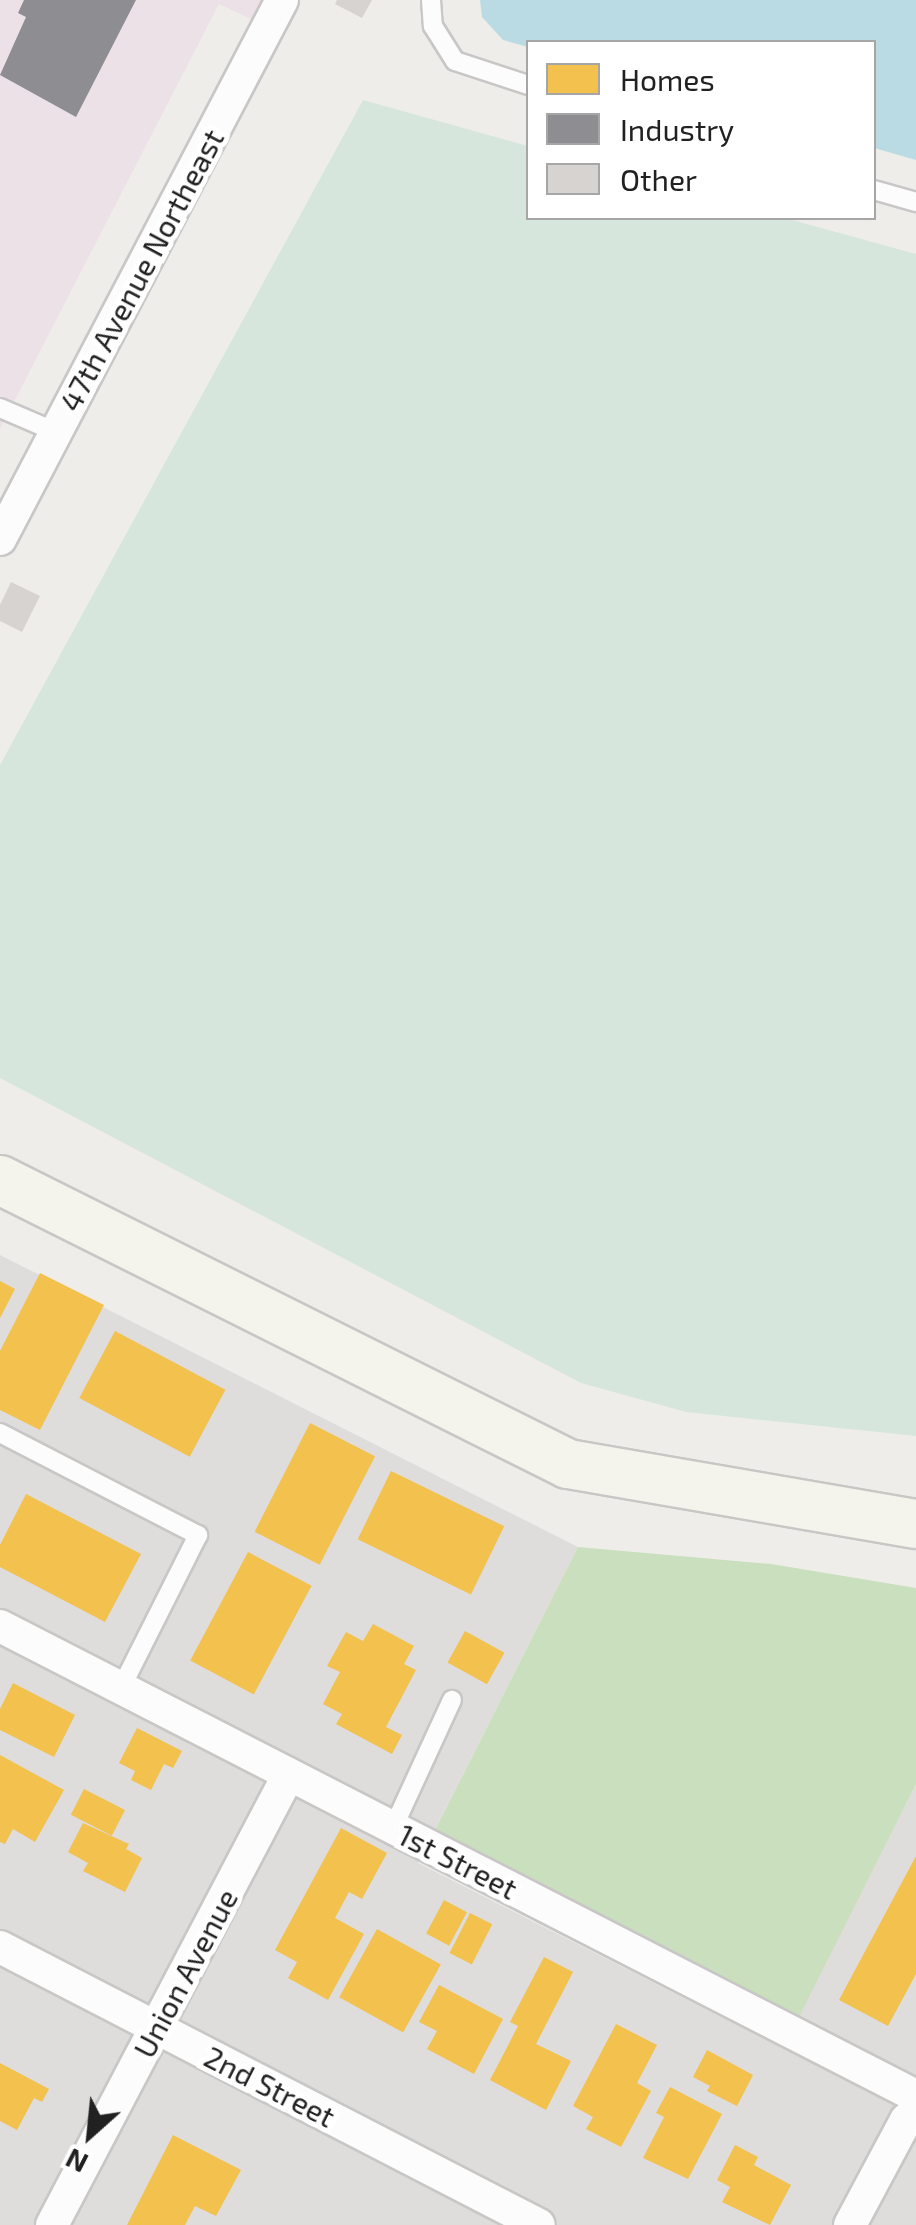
<!DOCTYPE html>
<style>
body{margin:0}
#map{position:relative;width:916px;height:2225px;overflow:hidden;background:#efedea;font-family:"Exo 2",sans-serif}
div>[style]{position:absolute}
[style*='--x']{left:calc(var(--x)*1px);top:calc(var(--y)*1px);width:calc(var(--w)*1px);rotate:calc(var(--a)*1deg)}
.residential>*{inset:0;background:#dedddb}
.industrial>*{inset:0;background:#ede1e8}
.forest>*{inset:0;background:#c9dfbd}
.wetland>*{inset:0;background:#d7e6dd}
.water>*{inset:0;background:#bbdbe4}
.homes>*{inset:0;background:#f2c14e;transform-origin:0 0}
.industry>*{inset:0;background:#8d8d92}
.building>*{inset:0;background:#d6d3d1}
.roads{filter:drop-shadow(2px 0 #c8c7c6) drop-shadow(-2px 0 #c8c7c6) drop-shadow(0 2px #c8c7c6) drop-shadow(0 -2px #c8c7c6)}
.lane>*{height:18px;margin:-9px;padding:0 9px;transform-origin:9px;border-radius:9px;background:#fdfcfc}
.street>*{height:32px;margin:-16px;padding:0 16px;transform-origin:16px;border-radius:16px;background:#fdfcfc}
.secondary>*{height:48px;margin:-24px;padding:0 24px;transform-origin:24px;border-radius:24px;background:#f4f4ec}
span{translate:-50% -50%;white-space:nowrap;text-align:center;line-height:1.15;-webkit-text-stroke:10px #fff;paint-order:stroke}
.street-label{font-size:30px;color:#212121}
.legend{position:absolute;left:526px;top:40px;width:350px;height:180px;box-sizing:border-box;background:#fff;border:2px solid #a6a6a6;margin:0;padding:12px 18px;list-style:none;font-size:30px;color:#212121}
.legend li{display:flex;align-items:center;gap:20px;height:50px}
.legend b{width:50px;border:2px solid #a6a6a6}
.north{position:absolute;left:40px;top:2085px;width:100px;height:100px;-webkit-text-stroke:8px #fff;paint-order:stroke;rotate:207deg;font-size:28px;font-weight:700;line-height:40px;text-align:center;color:#212121}
.north::after{content:'';display:block;margin:auto;width:35px;height:45px;background:#212121;clip-path:polygon(50% 0,100% 100%,50% 72%,0 100%)}
</style>
<div id="map">
<div class="residential">
<i style="clip-path:polygon(0 1255px,578px 1547px,418px 1863px,782px 2048px,916px 1784px,916px 2225px,0 2225px)"></i>
</div>
<div class="industrial">
<i style="clip-path:polygon(0 0,269px 0,257px 22px,219px 4px,0 429px)"></i>
</div>
<div class="forest">
<i style="clip-path:polygon(578px 1547px,771px 1564px,916px 1588px,916px 1784px,797px 2021px,435px 1830px)"></i>
</div>
<div class="wetland">
<i style="clip-path:polygon(363px 100px,528px 146px,528px 218px,785px 218px,916px 254px,916px 1436px,686px 1412px,581px 1383px,0 1078px,0 765px)"></i>
</div>
<div class="water">
<i style="clip-path:polygon(480px 0,916px 0,916px 160px,874px 148px,874px 42px,528px 42px,528px 47px,503px 40px,482px 17px)"></i>
</div>
<div class="homes">
<i style="clip-path:polygon(40px 1273px,104px 1305px,40px 1430px,0 1410px,0 1351px)"></i>
<i style="clip-path:polygon(0 1281px,15px 1289px,0 1318px)"></i>
<i style="left:115px;top:1331px;width:125px;height:76px;rotate:28deg"></i>
<i style="left:310px;top:1423px;width:73px;height:122px;rotate:27deg"></i>
<i style="left:391px;top:1471px;width:126px;height:76px;rotate:26deg"></i>
<i style="clip-path:polygon(26px 1494px,141px 1554px,105px 1622px,0 1567px,0 1545px)"></i>
<i style="left:248px;top:1552px;width:72px;height:123px;rotate:28deg"></i>
<i style="clip-path:polygon(373px 1624px,414px 1646px,404px 1664px,416px 1670px,386px 1727px,402px 1735px,392px 1754px,336px 1724px,342px 1714px,323px 1704px,340px 1672px,327px 1666px,346px 1632px,363px 1641px)"></i>
<i style="left:465px;top:1631px;width:45px;height:36px;rotate:29deg"></i>
<i style="clip-path:polygon(13px 1683px,75px 1715px,54px 1757px,0 1730px,0 1709px)"></i>
<i style="clip-path:polygon(137px 1728px,182px 1751px,173px 1768px,164px 1764px,151px 1790px,131px 1780px,135px 1771px,119px 1763px)"></i>
<i style="clip-path:polygon(0 1755px,64px 1790px,35px 1842px,13px 1829px,5px 1844px,0 1842px)"></i>
<i style="left:84px;top:1789px;width:46px;height:29px;rotate:27deg"></i>
<i style="clip-path:polygon(83px 1823px,129px 1844px,126px 1849px,142px 1858px,125px 1892px,83px 1871px,88px 1863px,68px 1852px)"></i>
<i style="clip-path:polygon(341px 1828px,387px 1853px,362px 1899px,349px 1892px,335px 1918px,364px 1934px,328px 2000px,288px 1978px,297px 1962px,275px 1950px)"></i>
<i style="clip-path:polygon(916px 1856px,916px 1974px,888px 2026px,839px 2000px)"></i>
<i style="left:444px;top:1900px;width:26px;height:38px;rotate:28deg"></i>
<i style="left:470px;top:1913px;width:25px;height:45px;rotate:27deg"></i>
<i style="left:377px;top:1929px;width:73px;height:78px;rotate:29deg"></i>
<i style="clip-path:polygon(544px 1957px,573px 1972px,536px 2044px,571px 2061px,546px 2110px,490px 2080px,518px 2026px,510px 2022px)"></i>
<i style="clip-path:polygon(439px 1985px,503px 2019px,474px 2074px,427px 2049px,437px 2031px,419px 2022px)"></i>
<i style="clip-path:polygon(616px 2024px,657px 2045px,637px 2083px,651px 2091px,621px 2147px,586px 2129px,593px 2117px,573px 2106px)"></i>
<i style="clip-path:polygon(707px 2050px,753px 2075px,737px 2106px,707px 2091px,710px 2086px,693px 2077px)"></i>
<i style="clip-path:polygon(0 2063px,49px 2089px,42px 2102px,34px 2098px,17px 2130px,0 2121px)"></i>
<i style="clip-path:polygon(670px 2087px,722px 2114px,688px 2179px,643px 2158px,664px 2117px,656px 2113px)"></i>
<i style="clip-path:polygon(173px 2135px,241px 2170px,216px 2216px,195px 2206px,185px 2225px,127px 2225px)"></i>
<i style="clip-path:polygon(735px 2145px,758px 2157px,754px 2165px,791px 2185px,770px 2225px,722px 2202px,730px 2187px,717px 2180px)"></i>
</div>
<div class="industry">
<i style="clip-path:polygon(24px 0,136px 0,76px 117px,0 75px,26px 17px,18px 13px)"></i>
</div>
<div class="building">
<i style="clip-path:polygon(337px 0,372px 0,362px 18px,335px 4px)"></i>
<i style="clip-path:polygon(11px 582px,40px 596px,22px 632px,0 621px,0 605px)"></i>
</div>
<div class="roads">
<div class="lane">
<i style="--x:431;--y:0;--w:26;--a:86"></i>
<i style="--x:433;--y:26;--w:41;--a:57.8"></i>
<i style="--x:455;--y:61;--w:77;--a:18.2"></i>
<i style="--x:874;--y:190;--w:44;--a:15.9"></i>
<i style="--x:0;--y:408;--w:61;--a:23.2"></i>
<i style="--x:0;--y:1433;--w:223;--a:27.3"></i>
<i style="--x:198;--y:1535;--w:171;--a:116.7"></i>
<i style="--x:393;--y:1828;--w:141;--a:-65.3"></i>
</div>
<div class="street">
<i style="--x:0;--y:539;--w:608;--a:-62.38"></i>
<i style="--x:0;--y:1626;--w:1030;--a:27.16"></i>
<i style="--x:0;--y:1947;--w:606;--a:27.28"></i>
<i style="--x:52;--y:2225;--w:509;--a:-62.28"></i>
<i style="--x:850;--y:2225;--w:119;--a:-61.9"></i>
<i style="--x:906;--y:2120;--w:13;--a:-39"></i>
</div>
<div class="secondary">
<i style="--x:0;--y:1180;--w:635;--a:26.57"></i>
<i style="--x:568;--y:1464;--w:353;--a:9.8"></i>
</div>
</div>
<div class="street-label">
<span style="left:141px;top:270px;rotate:-62deg">47th Avenue Northeast</span>
<span style="left:458px;top:1861px;rotate:27deg">1st Street</span>
<span style="left:185px;top:1973px;rotate:-62deg">Union Avenue</span>
<span style="left:270px;top:2086px;rotate:27deg">2nd Street</span>
</div>
<ul class="legend">
<li><b style="height:28px;background:#f2c14e"></b>Homes</li>
<li><b style="height:28px;background:#8d8d92"></b>Industry</li>
<li><b style="height:28px;background:#d6d3d1"></b>Other</li>
</ul>
<div class="north">N</div>
</div>
